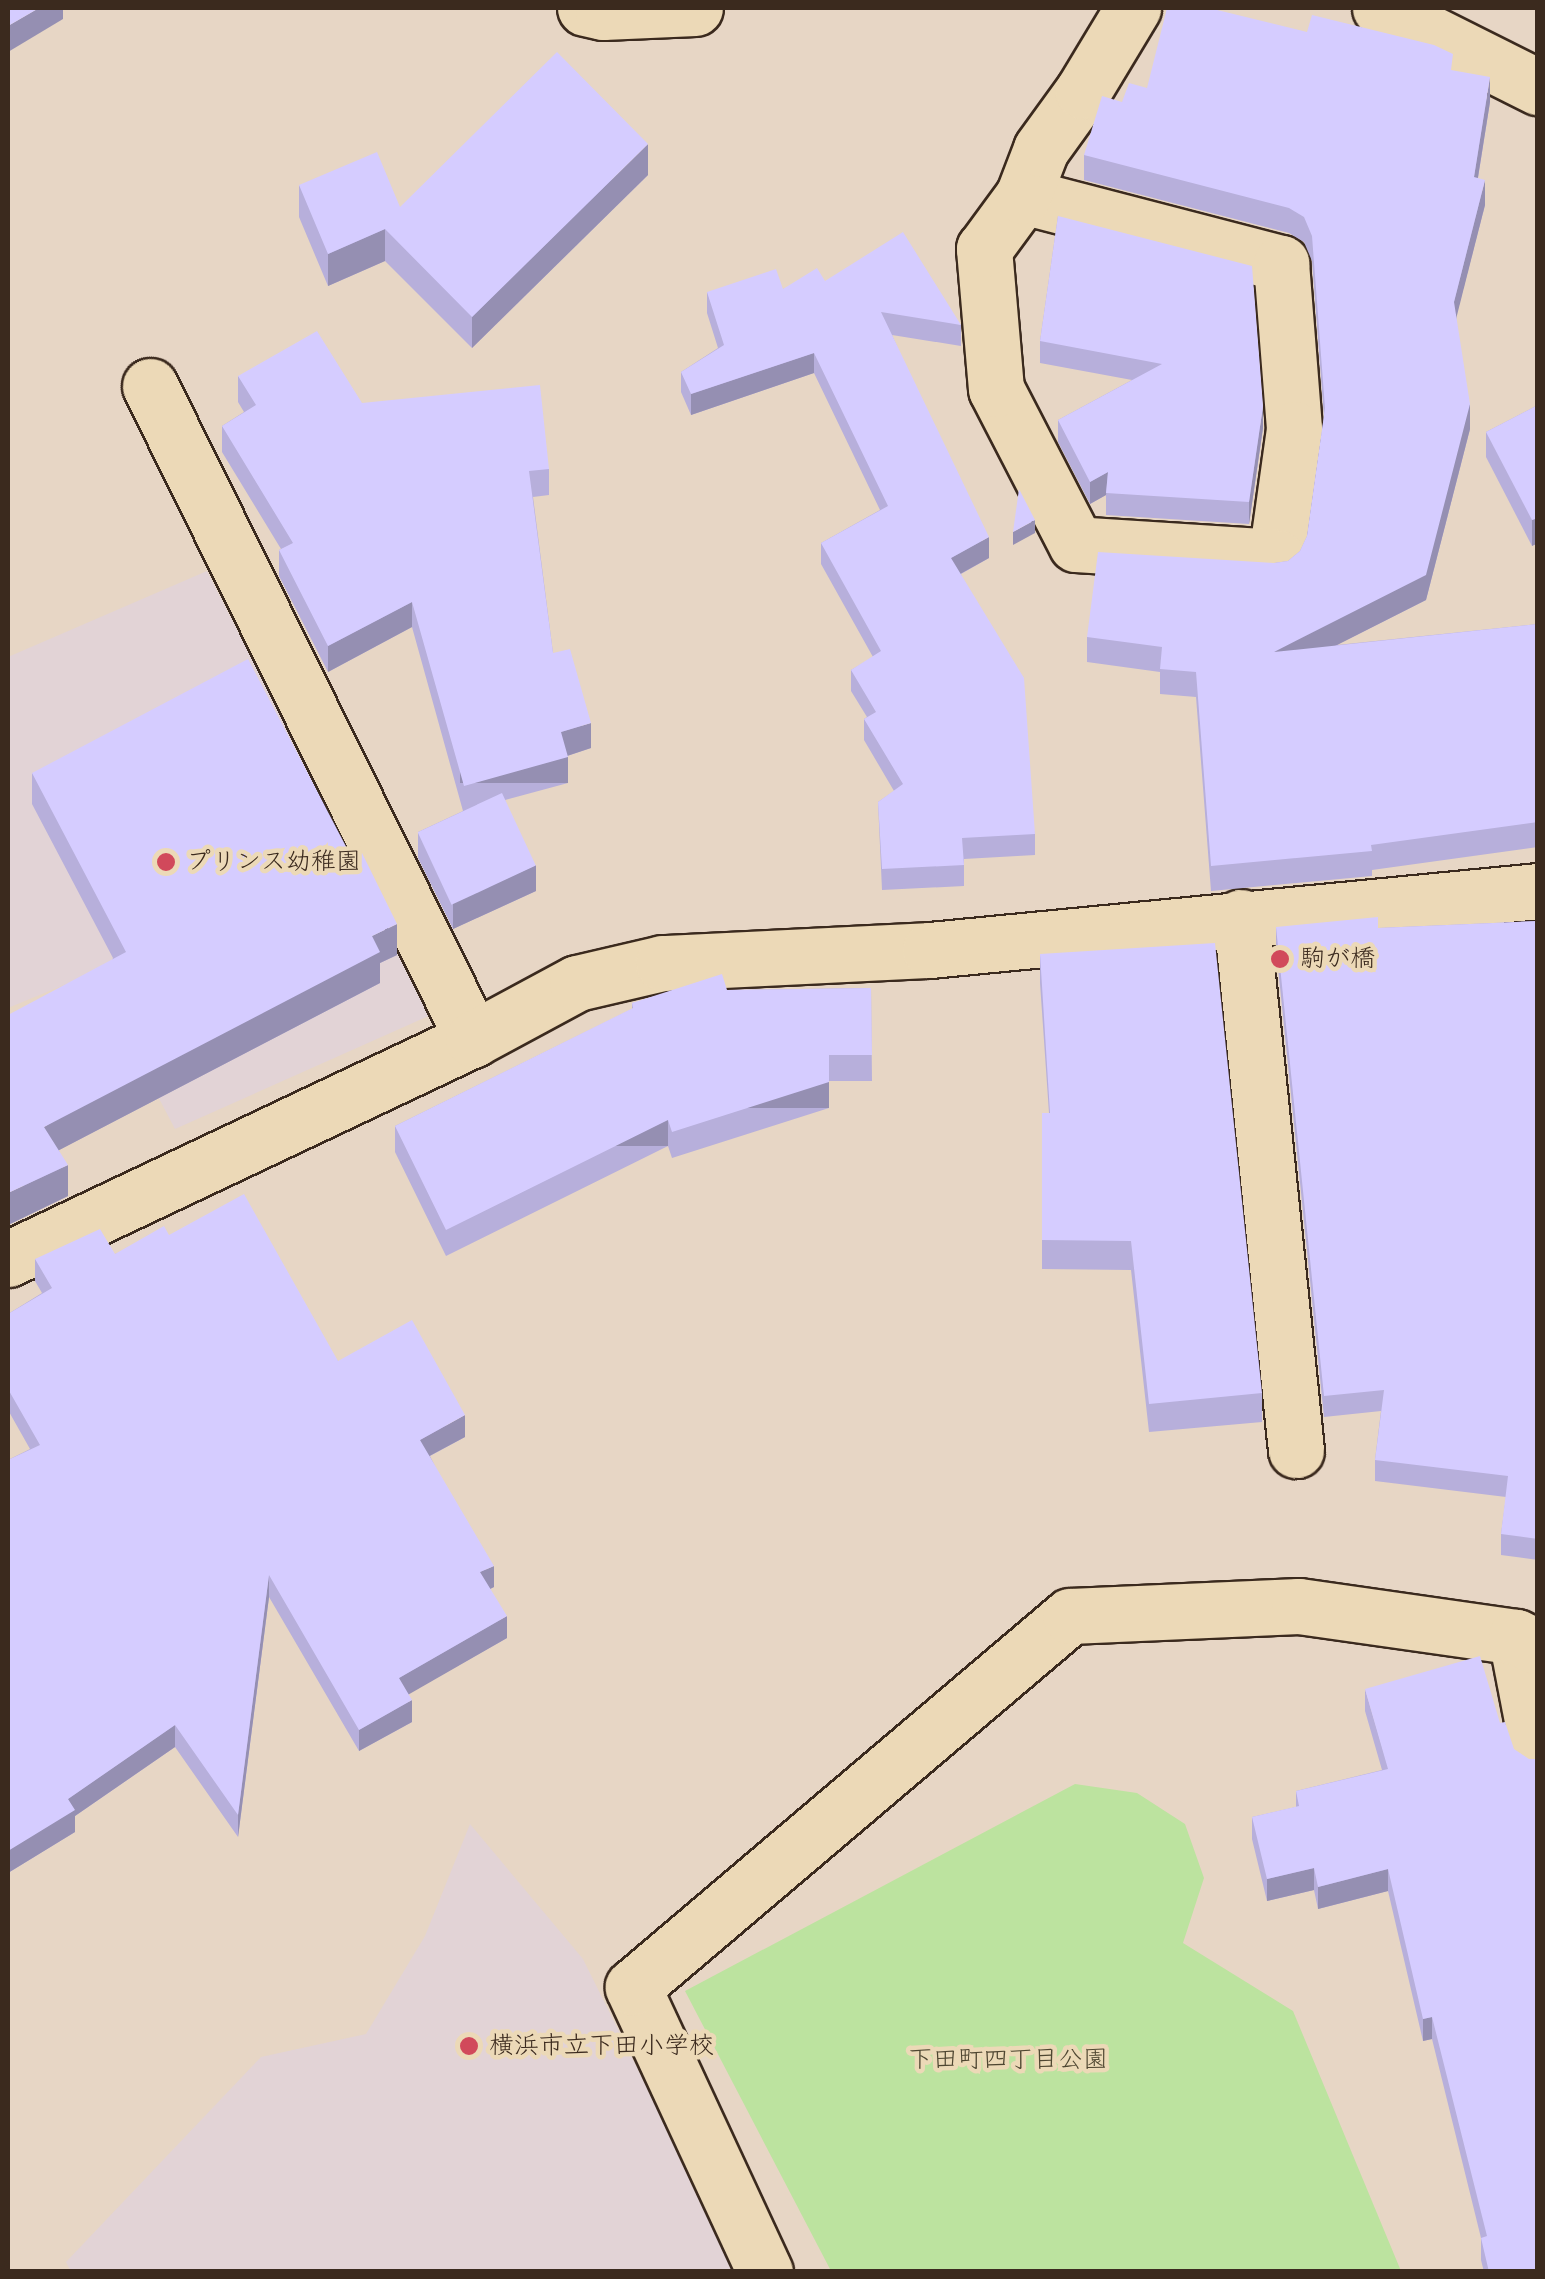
<!DOCTYPE html>
<meta charset="utf-8">
<style>
body{margin:0}
#map{position:relative;width:1545px;height:2279px;overflow:hidden;background:#e7d6c5;font-family:"Balsamiq Sans","Klee One",sans-serif}
div>[style]{position:absolute}
[style*='--x']{left:calc(var(--x)*1px);top:calc(var(--y)*1px);width:calc(var(--w)*1px);rotate:calc(var(--a)*1deg)}
.built>*{inset:0;background:#e2d3d6}
.green>*{inset:0;background:#bce39f}
.roads{filter:drop-shadow(2px 0 #3b2a1e) drop-shadow(-2px 0 #3b2a1e) drop-shadow(0 2px #3b2a1e) drop-shadow(0 -2px #3b2a1e)}
.minor>*{height:55px;margin:-27.5px;padding:0 27.5px;transform-origin:27.5px;border-radius:27.5px;background:#ecd9b7}
.wall>*{inset:0;background:#b7afdb}
.shaded-wall>*{inset:0;background:#958fb2;transform-origin:0 0}
.building>*{inset:0;background:#d5ccff;transform-origin:0 0}
.dots>*{width:28px;height:28px;translate:-50% -50%;box-sizing:border-box;border:5px solid #ecd9b7;border-radius:50%}
span{translate:-50% -50%;white-space:nowrap;text-align:center;line-height:1.15;-webkit-text-stroke:9px #ecd9b7;paint-order:stroke}
.poi-label{font-size:25px;color:#3b2a1e}
.left{translate:0 -50%;text-align:left}
.park-label{font-size:25px;color:#4e4631}
.frame{position:absolute;inset:0;border:10px solid #3b2a1e;pointer-events:none}
</style>
<div id="map">
<div class="built">
<i style="clip-path:polygon(207px 571px,433px 1014px,175px 1129px,93px 973px,8px 1008px,8px 657px)"></i>
<i style="clip-path:polygon(470px 1824px,583px 1959px,738px 2271px,71px 2272px,66px 2262px,261px 2057px,366px 2034px,425px 1936px)"></i>
</div>
<div class="green">
<i style="clip-path:polygon(1075px 1784px,1137px 1793px,1185px 1824px,1204px 1878px,1183px 1943px,1293px 2011px,1401px 2271px,831px 2271px,685px 1991px)"></i>
</div>
<div class="roads">
<div class="minor">
<i style="--x:585;--y:8;--w:18;--a:13"></i>
<i style="--x:603;--y:12;--w:92;--a:-2.5"></i>
<i style="--x:1380;--y:8;--w:177;--a:26.6"></i>
<i style="--x:1023;--y:196;--w:267;--a:14.6"></i>
<i style="--x:1281;--y:263;--w:167;--a:85.5"></i>
<i style="--x:1294;--y:429;--w:129;--a:98"></i>
<i style="--x:1276;--y:557;--w:200;--a:-176.3"></i>
<i style="--x:1076;--y:544;--w:174;--a:-117.3"></i>
<i style="--x:996;--y:389;--w:141;--a:-94.9"></i>
<i style="--x:984;--y:249;--w:66;--a:-53.7"></i>
<i style="--x:1023;--y:196;--w:50;--a:-69"></i>
<i style="--x:1041;--y:149;--w:72;--a:-54.1"></i>
<i style="--x:1083;--y:91;--w:97;--a:-58.9"></i>
<i style="--x:150;--y:386;--w:729;--a:63.68"></i>
<i style="--x:1241;--y:917;--w:536;--a:84.11"></i>
<i style="--x:8;--y:1259;--w:514;--a:-25.32"></i>
<i style="--x:473;--y:1039;--w:118;--a:-28.3"></i>
<i style="--x:577;--y:983;--w:88;--a:-13.1"></i>
<i style="--x:663;--y:963;--w:267;--a:-2.8"></i>
<i style="--x:930;--y:950;--w:611;--a:-5.54"></i>
<i style="--x:1516;--y:1637;--w:116;--a:79.1"></i>
<i style="--x:765;--y:2272;--w:314;--a:-114.9"></i>
<i style="--x:633;--y:1987;--w:573;--a:-40.33"></i>
<i style="--x:1070;--y:1616;--w:229;--a:-2.5"></i>
<i style="--x:1299;--y:1606;--w:219;--a:8.1"></i>
<i style="--x:1516;--y:1637;--w:24;--a:24"></i>
</div>
</div>
<div class="wall">
<i style="clip-path:polygon(1453px 71px,1490px 102px,1478px 178px,1485px 205px,1456px 317px,1470px 429px,1426px 600px,1337px 645px,1538px 624px,1538px 847px,1372px 870px,1372px 876px,1211px 891px,1196px 697px,1160px 694px,1160px 672px,1087px 662px,1087px 637px,1274px 563px,1288px 561px,1300px 551px,1307px 536px,1324px 417px,1312px 261px,1304px 242px,1289px 233px,1084px 180px,1084px 155px,1122px 102px,1147px 88px)"></i>
<i style="clip-path:polygon(648px 175px,472px 348px,385px 261px,328px 286px,299px 217px,299px 185px,400px 207px)"></i>
<i style="clip-path:polygon(1058px 216px,1263px 428px,1249px 524px,1106px 515px,1106px 495px,1090px 504px,1058px 442px,1058px 420px,1132px 380px,1040px 363px,1040px 341px)"></i>
<i style="clip-path:polygon(825px 281px,961px 325px,961px 346px,892px 335px,989px 558px,961px 574px,1035px 834px,1035px 855px,964px 859px,964px 886px,882px 890px,878px 802px,894px 791px,864px 740px,864px 719px,867px 717px,851px 691px,851px 670px,873px 657px,821px 564px,821px 543px,880px 510px,814px 373px,691px 415px,681px 392px,681px 372px,718px 348px,707px 313px,707px 292px,783px 289px)"></i>
<i style="clip-path:polygon(238px 376px,362px 403px,549px 469px,549px 495px,533px 497px,553px 653px,591px 748px,567px 756px,568px 783px,505px 800px,536px 891px,453px 929px,418px 858px,418px 832px,463px 811px,412px 627px,328px 672px,279px 576px,279px 550px,281px 549px,222px 452px,222px 426px,244px 412px,238px 402px)"></i>
<i style="clip-path:polygon(1538px 405px,1538px 543px,1532px 546px,1486px 457px,1486px 432px)"></i>
<i style="clip-path:polygon(32px 773px,397px 955px,380px 963px,380px 983px,59px 1150px,68px 1196px,8px 1225px,113px 958px,32px 804px)"></i>
<i style="clip-path:polygon(1538px 921px,1538px 1560px,1501px 1555px,1501px 1534px,1506px 1497px,1375px 1481px,1375px 1460px,1381px 1411px,1324px 1417px,1276px 948px,1276px 927px,1378px 928px)"></i>
<i style="clip-path:polygon(1040px 954px,1262px 1393px,1262px 1422px,1149px 1432px,1131px 1270px,1042px 1269px,1042px 1113px,1049px 1113px,1040px 983px)"></i>
<i style="clip-path:polygon(871px 988px,872px 1081px,829px 1081px,829px 1108px,672px 1158px,668px 1146px,446px 1256px,395px 1152px,395px 1126px,632px 1009px,632px 1003px,727px 990px)"></i>
<i style="clip-path:polygon(169px 1235px,338px 1361px,465px 1437px,430px 1456px,494px 1587px,490px 1589px,507px 1638px,408px 1694px,412px 1722px,359px 1751px,269px 1597px,238px 1837px,175px 1747px,75px 1816px,75px 1832px,8px 1873px,8px 1460px,30px 1449px,8px 1410px,8px 1314px,42px 1293px,35px 1281px,35px 1259px,115px 1254px)"></i>
<i style="clip-path:polygon(1365px 1689px,1538px 2272px,1484px 2272px,1481px 2260px,1481px 2238px,1432px 2039px,1423px 2041px,1388px 1891px,1318px 1909px,1314px 1890px,1267px 1901px,1252px 1839px,1252px 1817px,1296px 1807px,1296px 1791px,1382px 1770px,1365px 1711px)"></i>
</div>
<div class="shaded-wall">
<i style="clip-path:polygon(39px 8px,63px 8px,63px 19px,8px 52px,8px 26px)"></i>
<i style="clip-path:polygon(1490px 77px,1490px 102px,1474px 202px,1474px 177px)"></i>
<i style="clip-path:polygon(648px 144px,648px 175px,472px 348px,472px 317px)"></i>
<i style="clip-path:polygon(1485px 180px,1485px 205px,1454px 327px,1454px 302px)"></i>
<i style="clip-path:polygon(385px 229px,385px 261px,328px 286px,328px 254px)"></i>
<i style="clip-path:polygon(814px 353px,814px 373px,691px 415px,691px 394px)"></i>
<i style="clip-path:polygon(1470px 404px,1470px 429px,1426px 600px,1274px 677px,1274px 652px)"></i>
<i style="clip-path:polygon(1263px 406px,1263px 428px,1249px 524px,1249px 502px)"></i>
<i style="clip-path:polygon(1108px 472px,1106px 495px,1090px 504px,1090px 482px)"></i>
<i style="clip-path:polygon(1538px 518px,1538px 543px,1532px 546px,1532px 520px)"></i>
<i style="clip-path:polygon(1035px 520px,1035px 533px,1013px 545px,1013px 532px)"></i>
<i style="clip-path:polygon(989px 537px,989px 558px,951px 579px,951px 558px)"></i>
<i style="clip-path:polygon(412px 602px,412px 627px,328px 672px,328px 646px)"></i>
<i style="clip-path:polygon(591px 723px,591px 748px,561px 758px,561px 732px)"></i>
<i style="left:568px;top:757px;width:26px;height:108px;rotate:90deg"></i>
<i style="clip-path:polygon(536px 865px,536px 891px,453px 929px,453px 903px)"></i>
<i style="clip-path:polygon(397px 924px,397px 955px,380px 963px,380px 983px,44px 1158px,44px 1127px,372px 936px)"></i>
<i style="left:829px;top:1082px;width:26px;height:165px;rotate:90deg"></i>
<i style="left:668px;top:1120px;width:26px;height:248px;rotate:90deg"></i>
<i style="clip-path:polygon(68px 1165px,68px 1196px,8px 1225px,8px 1193px)"></i>
<i style="clip-path:polygon(465px 1415px,465px 1437px,420px 1461px,420px 1440px)"></i>
<i style="clip-path:polygon(494px 1566px,494px 1587px,480px 1594px,480px 1572px)"></i>
<i style="clip-path:polygon(269px 1575px,269px 1597px,238px 1837px,238px 1815px)"></i>
<i style="clip-path:polygon(507px 1616px,507px 1638px,399px 1700px,399px 1678px)"></i>
<i style="clip-path:polygon(412px 1700px,412px 1722px,359px 1751px,359px 1730px)"></i>
<i style="clip-path:polygon(175px 1725px,175px 1747px,75px 1816px,75px 1832px,8px 1873px,8px 1851px,68px 1799px)"></i>
<i style="clip-path:polygon(1314px 1868px,1314px 1890px,1267px 1901px,1267px 1879px)"></i>
<i style="clip-path:polygon(1388px 1869px,1388px 1891px,1318px 1909px,1318px 1887px)"></i>
<i style="clip-path:polygon(1432px 2017px,1432px 2039px,1423px 2041px,1423px 2019px)"></i>
</div>
<div class="building">
<i style="clip-path:polygon(8px 8px,39px 8px,8px 26px)"></i>
<i style="clip-path:polygon(1167px 8px,1209px 8px,1307px 32px,1312px 15px,1434px 45px,1453px 54px,1451px 70px,1490px 77px,1474px 177px,1485px 180px,1454px 302px,1470px 404px,1426px 575px,1274px 652px,1538px 624px,1538px 822px,1371px 845px,1372px 851px,1211px 866px,1196px 672px,1160px 669px,1162px 647px,1087px 637px,1098px 552px,1274px 563px,1288px 561px,1300px 551px,1307px 536px,1325px 408px,1312px 236px,1304px 217px,1289px 208px,1084px 155px,1102px 96px,1122px 102px,1129px 83px,1147px 88px)"></i>
<i style="clip-path:polygon(557px 52px,648px 144px,472px 317px,385px 229px,328px 254px,299px 185px,377px 152px,400px 207px)"></i>
<i style="clip-path:polygon(1058px 216px,1252px 266px,1263px 406px,1249px 502px,1106px 493px,1108px 472px,1090px 482px,1058px 420px,1162px 364px,1040px 341px)"></i>
<i style="clip-path:polygon(903px 232px,961px 325px,881px 312px,989px 537px,951px 558px,1024px 678px,1035px 834px,962px 838px,964px 865px,882px 869px,878px 802px,903px 784px,864px 719px,876px 712px,851px 670px,881px 651px,821px 543px,888px 506px,814px 353px,691px 394px,681px 372px,724px 345px,707px 292px,776px 269px,783px 289px,817px 268px,825px 281px)"></i>
<i style="clip-path:polygon(317px 331px,362px 403px,540px 385px,549px 469px,529px 471px,553px 653px,570px 649px,591px 723px,561px 732px,568px 757px,464px 786px,412px 602px,328px 646px,279px 550px,293px 543px,222px 426px,256px 405px,238px 376px)"></i>
<i style="clip-path:polygon(1538px 405px,1538px 518px,1532px 520px,1486px 432px)"></i>
<i style="clip-path:polygon(1019px 489px,1035px 520px,1013px 532px)"></i>
<i style="clip-path:polygon(248px 659px,352px 858px,362px 853px,397px 924px,372px 936px,380px 952px,44px 1127px,68px 1165px,8px 1193px,8px 1015px,126px 952px,32px 773px)"></i>
<i style="left:502px;top:793px;width:80px;height:93px;rotate:65deg"></i>
<i style="clip-path:polygon(1378px 917px,1378px 928px,1538px 921px,1538px 1539px,1501px 1534px,1508px 1476px,1375px 1460px,1384px 1390px,1324px 1396px,1276px 927px)"></i>
<i style="clip-path:polygon(1215px 943px,1262px 1393px,1149px 1404px,1131px 1241px,1042px 1240px,1042px 1113px,1050px 1113px,1040px 954px)"></i>
<i style="clip-path:polygon(722px 974px,727px 990px,871px 988px,872px 1055px,829px 1055px,829px 1082px,672px 1132px,668px 1120px,446px 1230px,395px 1126px,633px 1008px,632px 1003px)"></i>
<i style="clip-path:polygon(244px 1194px,338px 1361px,412px 1320px,465px 1415px,420px 1440px,494px 1566px,480px 1572px,507px 1616px,399px 1678px,412px 1700px,359px 1730px,269px 1575px,238px 1815px,175px 1725px,68px 1799px,75px 1810px,8px 1851px,8px 1460px,40px 1445px,8px 1389px,8px 1314px,52px 1288px,35px 1259px,100px 1229px,115px 1254px,164px 1226px,169px 1235px)"></i>
<i style="clip-path:polygon(1480px 1656px,1500px 1723px,1505px 1722px,1514px 1749px,1529px 1759px,1538px 1759px,1538px 2272px,1489px 2272px,1481px 2238px,1487px 2236px,1432px 2017px,1423px 2019px,1388px 1869px,1318px 1887px,1314px 1868px,1267px 1879px,1252px 1817px,1299px 1806px,1296px 1791px,1388px 1769px,1365px 1689px)"></i>
</div>
<div class="dots">
<i style="left:166px;top:862px;background:#d1495b"></i>
<i style="left:1280px;top:959px;background:#d1495b"></i>
<i style="left:469px;top:2046px;background:#d1495b"></i>
</div>
<div class="poi-label">
<span class="left" style="left:186px;top:862px">プリンス幼稚園</span>
<span class="left" style="left:1300px;top:959px">駒が橋</span>
<span class="left" style="left:489px;top:2046px">横浜市立下田小学校</span>
</div>
<div class="park-label">
<span style="left:1008px;top:2060px">下田町四丁目公園</span>
</div>
<div class="frame"></div>
</div>
